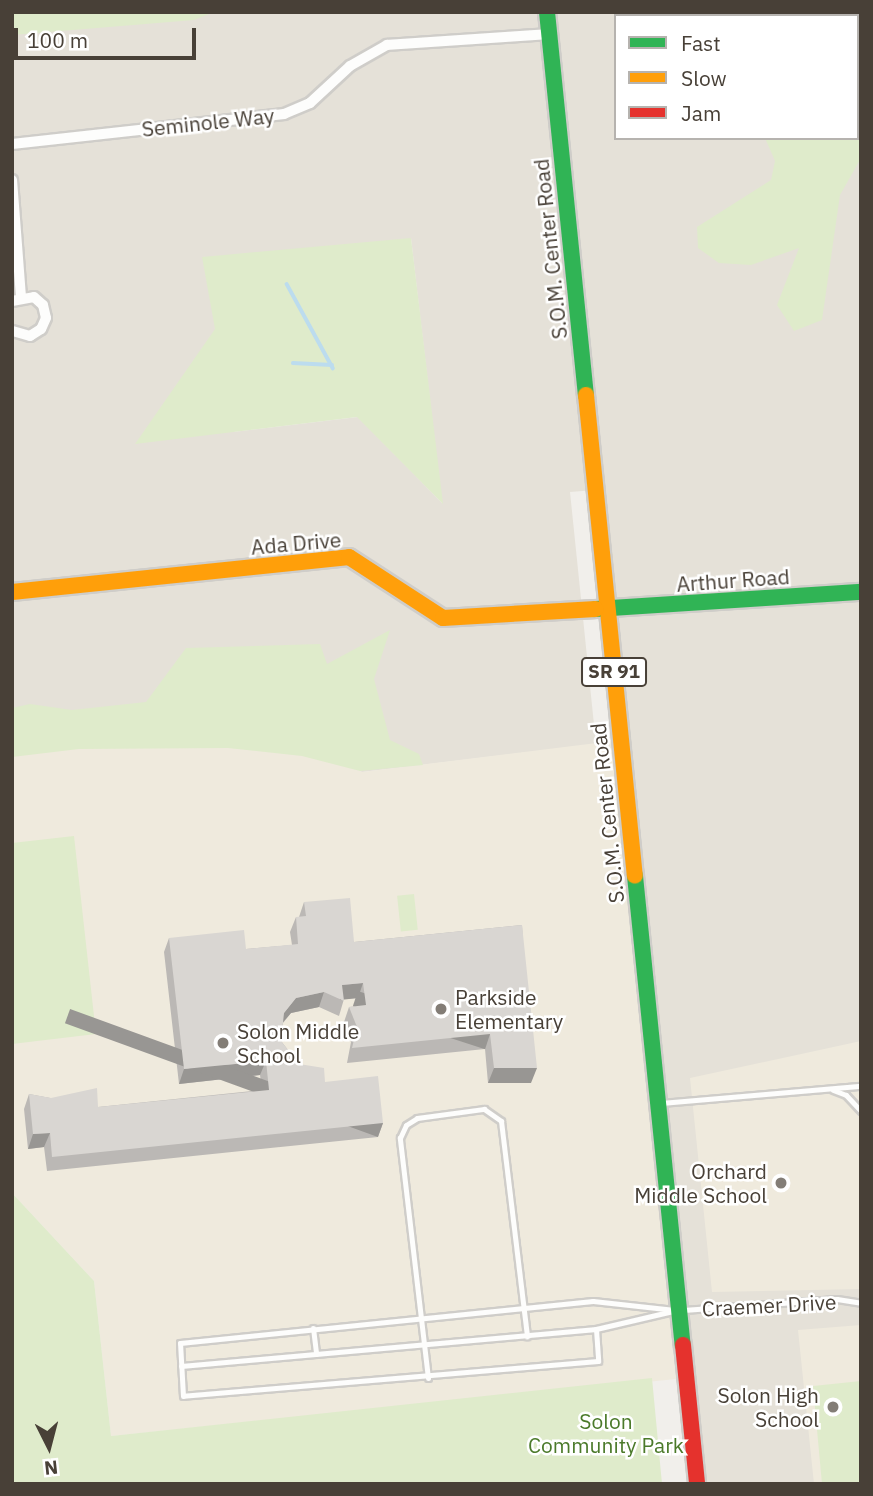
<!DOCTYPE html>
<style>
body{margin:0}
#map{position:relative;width:873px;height:1496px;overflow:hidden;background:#f1efeb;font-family:"IBM Plex Sans",sans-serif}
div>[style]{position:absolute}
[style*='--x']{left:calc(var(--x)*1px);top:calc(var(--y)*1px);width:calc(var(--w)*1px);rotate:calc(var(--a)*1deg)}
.residential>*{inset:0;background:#e5e1d8}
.education>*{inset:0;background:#efeadd}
.green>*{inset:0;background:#dfebcb;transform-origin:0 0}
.stream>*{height:3.5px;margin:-1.75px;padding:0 1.75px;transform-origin:1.75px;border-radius:1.75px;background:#bcdcee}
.roads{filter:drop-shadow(2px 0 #cfcdc9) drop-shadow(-2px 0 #cfcdc9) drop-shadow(0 2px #cfcdc9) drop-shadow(0 -2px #cfcdc9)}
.lane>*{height:5px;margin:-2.5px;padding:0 2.5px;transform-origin:2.5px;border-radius:2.5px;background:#fdfdfc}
.street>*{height:10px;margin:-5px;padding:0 5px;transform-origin:5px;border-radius:5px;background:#fdfdfc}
.fast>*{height:16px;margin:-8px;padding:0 8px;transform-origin:8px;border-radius:8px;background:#30b455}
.slow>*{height:16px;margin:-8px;padding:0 8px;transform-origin:8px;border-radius:8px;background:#ff9f0a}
.jam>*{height:16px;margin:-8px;padding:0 8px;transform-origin:8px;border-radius:8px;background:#e5322d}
.wall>*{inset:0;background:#bbb8b5}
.shaded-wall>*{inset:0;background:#989693;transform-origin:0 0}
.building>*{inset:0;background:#d9d6d2}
.dots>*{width:19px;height:19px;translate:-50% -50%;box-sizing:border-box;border:4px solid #fff;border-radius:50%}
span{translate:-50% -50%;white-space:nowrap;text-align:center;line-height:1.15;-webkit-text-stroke:5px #fff;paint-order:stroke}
.shield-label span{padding:2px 5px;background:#fff;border:2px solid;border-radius:5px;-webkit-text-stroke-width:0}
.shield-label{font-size:19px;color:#484037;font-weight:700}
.street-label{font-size:21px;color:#484037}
.poi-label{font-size:21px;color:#484037}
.left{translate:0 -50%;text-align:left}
.right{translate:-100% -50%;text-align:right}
.park-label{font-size:21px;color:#4b7a2a}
.frame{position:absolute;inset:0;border:14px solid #484037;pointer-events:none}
.legend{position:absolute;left:614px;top:14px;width:245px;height:126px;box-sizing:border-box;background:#fff;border:2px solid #b6b3af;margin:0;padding:9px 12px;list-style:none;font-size:21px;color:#484037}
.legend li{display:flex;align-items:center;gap:14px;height:35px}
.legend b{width:35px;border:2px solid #b6b3af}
.north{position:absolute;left:14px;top:1412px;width:70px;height:70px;-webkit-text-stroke:5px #fff;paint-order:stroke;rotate:174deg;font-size:19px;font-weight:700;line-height:28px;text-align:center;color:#484037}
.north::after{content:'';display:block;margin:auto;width:24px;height:32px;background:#484037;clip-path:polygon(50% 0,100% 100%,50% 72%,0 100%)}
.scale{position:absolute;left:14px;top:28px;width:182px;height:32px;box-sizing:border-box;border:4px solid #484037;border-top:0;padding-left:9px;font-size:21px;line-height:24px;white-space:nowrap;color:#484037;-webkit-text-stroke:5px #fff;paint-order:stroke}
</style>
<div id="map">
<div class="residential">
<i style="clip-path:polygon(evenodd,12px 12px,861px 12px,861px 1484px,697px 1484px,595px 490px,570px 492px,596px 744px,362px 772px,262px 721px,12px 749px,12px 12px,616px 16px,857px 16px,857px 138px,616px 138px,616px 16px,12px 12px,411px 238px,442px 503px,358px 417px,233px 432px,411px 238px)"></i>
</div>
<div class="education">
<i style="clip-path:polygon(262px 721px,362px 772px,621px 740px,686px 1378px,111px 1436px,94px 1281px,12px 1193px,12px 749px)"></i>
<i style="clip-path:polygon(861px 1041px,861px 1289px,712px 1292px,690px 1078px)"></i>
<i style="clip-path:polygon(861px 1325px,861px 1484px,814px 1484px,798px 1330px)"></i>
</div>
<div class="green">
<i style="clip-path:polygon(12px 12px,214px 12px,194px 20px,12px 35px)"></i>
<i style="left:734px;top:12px;width:66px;height:4px"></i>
<i style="clip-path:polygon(857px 115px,861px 158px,840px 195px,822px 320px,794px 331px,777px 305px,799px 248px,751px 265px,719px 263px,698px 248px,697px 227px,771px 180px,775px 161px,765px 138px,857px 138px)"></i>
<i style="clip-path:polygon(411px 238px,443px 504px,357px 417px,135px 444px,215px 329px,202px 257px)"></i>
<i style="clip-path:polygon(390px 630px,374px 679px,390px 740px,419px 754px,423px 765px,360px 771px,302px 756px,228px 748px,79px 749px,12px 757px,12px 708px,30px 704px,72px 710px,146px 702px,186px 648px,320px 644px,327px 664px)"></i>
<i style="clip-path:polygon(74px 836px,96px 1034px,12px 1044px,12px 843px)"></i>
<i style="left:414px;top:894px;width:36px;height:17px;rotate:84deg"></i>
<i style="clip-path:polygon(12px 1193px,94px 1281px,111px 1436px,652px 1378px,662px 1484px,12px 1484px)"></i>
<i style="clip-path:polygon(861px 1381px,861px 1484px,822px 1484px,813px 1386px)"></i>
</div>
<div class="stream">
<i style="--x:287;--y:284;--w:96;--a:61.3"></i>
<i style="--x:293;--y:363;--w:39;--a:3"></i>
</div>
<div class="roads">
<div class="lane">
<i style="--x:833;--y:1090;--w:14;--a:21"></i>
<i style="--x:846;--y:1095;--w:22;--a:47"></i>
<i style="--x:661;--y:1103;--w:201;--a:-4.9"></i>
<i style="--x:683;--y:1310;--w:154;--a:-4.1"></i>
<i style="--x:837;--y:1299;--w:24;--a:9"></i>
<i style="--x:313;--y:1328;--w:26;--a:83"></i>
<i style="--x:596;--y:1329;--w:32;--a:86"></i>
<i style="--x:598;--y:1361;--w:416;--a:175.2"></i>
<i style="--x:183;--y:1396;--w:53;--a:-93.2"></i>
<i style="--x:180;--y:1343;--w:415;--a:-5.8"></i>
<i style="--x:593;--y:1301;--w:82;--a:6.3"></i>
<i style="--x:181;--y:1366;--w:417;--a:-5.1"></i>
<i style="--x:596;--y:1329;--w:79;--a:-13.2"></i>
<i style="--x:428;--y:1378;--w:242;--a:-96.7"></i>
<i style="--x:400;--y:1138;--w:14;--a:-65"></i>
<i style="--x:406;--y:1125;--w:13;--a:-32"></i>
<i style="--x:417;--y:1118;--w:68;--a:-7.7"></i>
<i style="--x:484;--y:1109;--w:21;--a:35"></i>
<i style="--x:501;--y:1121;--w:217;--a:83.1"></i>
</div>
<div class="street">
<i style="--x:12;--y:144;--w:274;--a:-6.3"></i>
<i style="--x:284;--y:114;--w:28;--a:-23"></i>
<i style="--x:310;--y:103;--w:54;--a:-42.8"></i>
<i style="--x:350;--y:66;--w:43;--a:-29.6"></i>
<i style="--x:387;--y:45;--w:162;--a:-3.9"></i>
<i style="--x:12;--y:180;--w:116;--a:85.6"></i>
<i style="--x:12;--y:301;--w:22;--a:-10"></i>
<i style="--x:34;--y:297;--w:12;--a:42"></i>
<i style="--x:43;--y:305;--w:13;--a:77"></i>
<i style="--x:46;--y:318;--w:12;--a:114"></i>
<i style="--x:41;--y:329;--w:13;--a:148"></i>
<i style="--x:30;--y:336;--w:19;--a:-164"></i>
</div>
<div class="fast">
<i style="--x:547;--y:12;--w:385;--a:84.2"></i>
<i style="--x:596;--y:609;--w:266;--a:-3.7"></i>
<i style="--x:635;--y:876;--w:471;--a:84.2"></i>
</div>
<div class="slow">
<i style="--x:586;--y:395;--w:483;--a:84.2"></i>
<i style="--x:12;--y:592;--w:339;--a:-5.9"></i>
<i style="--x:349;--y:557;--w:112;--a:33"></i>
<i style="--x:443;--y:618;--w:153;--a:-3.4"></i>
</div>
<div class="jam">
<i style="--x:683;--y:1345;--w:140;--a:84.2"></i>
</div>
</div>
<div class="wall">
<i style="clip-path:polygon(304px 902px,354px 942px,522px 925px,531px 1083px,488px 1083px,485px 1049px,347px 1063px,351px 1042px,344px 1022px,349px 1007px,359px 1006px,358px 998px,344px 999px,339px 1016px,319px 1007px,291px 1013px,283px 1023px,281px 1041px,299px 1064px,383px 1123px,378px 1137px,47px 1171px,44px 1147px,28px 1149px,24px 1109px,29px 1094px,98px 1107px,262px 1090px,260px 1075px,179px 1084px,164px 952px,169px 938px,246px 949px,292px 945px,290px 932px,296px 917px,299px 917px)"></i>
</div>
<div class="shaded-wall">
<i style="clip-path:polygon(363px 983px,358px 998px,340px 1000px,342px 985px)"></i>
<i style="clip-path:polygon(324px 992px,319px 1007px,291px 1013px,278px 1028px,284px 1013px,296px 998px)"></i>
<i style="left:490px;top:1034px;width:16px;height:139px;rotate:108deg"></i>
<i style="clip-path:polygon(266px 1061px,260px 1075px,179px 1084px,184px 1069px)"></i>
<i style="clip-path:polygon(494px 1068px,537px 1068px,531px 1083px,488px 1083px)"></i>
<i style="left:383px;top:1123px;width:15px;height:333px;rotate:110deg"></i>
<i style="clip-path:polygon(50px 1133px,44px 1147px,28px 1149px,33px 1134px)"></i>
</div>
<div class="building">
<i style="clip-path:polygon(350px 898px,354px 942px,522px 925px,537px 1068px,494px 1068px,490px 1034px,352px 1048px,357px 1027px,349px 1007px,366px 1005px,363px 983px,342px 985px,344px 1001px,324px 992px,296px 998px,284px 1013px,281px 1041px,299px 1064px,324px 1068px,325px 1082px,378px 1076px,383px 1123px,52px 1157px,50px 1133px,33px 1134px,29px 1094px,51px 1098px,97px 1088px,98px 1107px,269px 1090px,266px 1061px,184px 1069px,169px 938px,244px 930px,246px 949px,298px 944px,296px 917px,306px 916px,304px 902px)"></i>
</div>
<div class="dots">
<i style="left:441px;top:1009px;background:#837d76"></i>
<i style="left:223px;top:1043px;background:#837d76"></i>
<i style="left:781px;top:1183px;background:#837d76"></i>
<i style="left:833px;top:1407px;background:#837d76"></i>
</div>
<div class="shield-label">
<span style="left:614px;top:672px">SR 91</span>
</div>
<div class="street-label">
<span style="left:208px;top:122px;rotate:-6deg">Seminole Way</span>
<span style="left:550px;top:249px;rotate:-96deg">S.O.M. Center Road</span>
<span style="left:296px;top:543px;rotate:-5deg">Ada Drive</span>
<span style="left:733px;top:580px;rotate:-4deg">Arthur Road</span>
<span style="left:607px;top:813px;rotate:-96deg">S.O.M. Center Road</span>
<span style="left:769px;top:1305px;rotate:-3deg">Craemer Drive</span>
</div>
<div class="poi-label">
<span class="left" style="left:455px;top:1009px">Parkside<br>Elementary</span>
<span class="left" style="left:237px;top:1043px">Solon Middle<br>School</span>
<span class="right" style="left:767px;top:1183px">Orchard<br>Middle School</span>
<span class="right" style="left:819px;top:1407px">Solon High<br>School</span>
</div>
<div class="park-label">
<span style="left:606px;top:1433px">Solon<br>Community Park</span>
</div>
<div class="frame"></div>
<ul class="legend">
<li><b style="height:9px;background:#30b455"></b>Fast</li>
<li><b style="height:9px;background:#ff9f0a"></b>Slow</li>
<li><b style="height:9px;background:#e5322d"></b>Jam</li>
</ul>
<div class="north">N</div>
<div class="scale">100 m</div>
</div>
